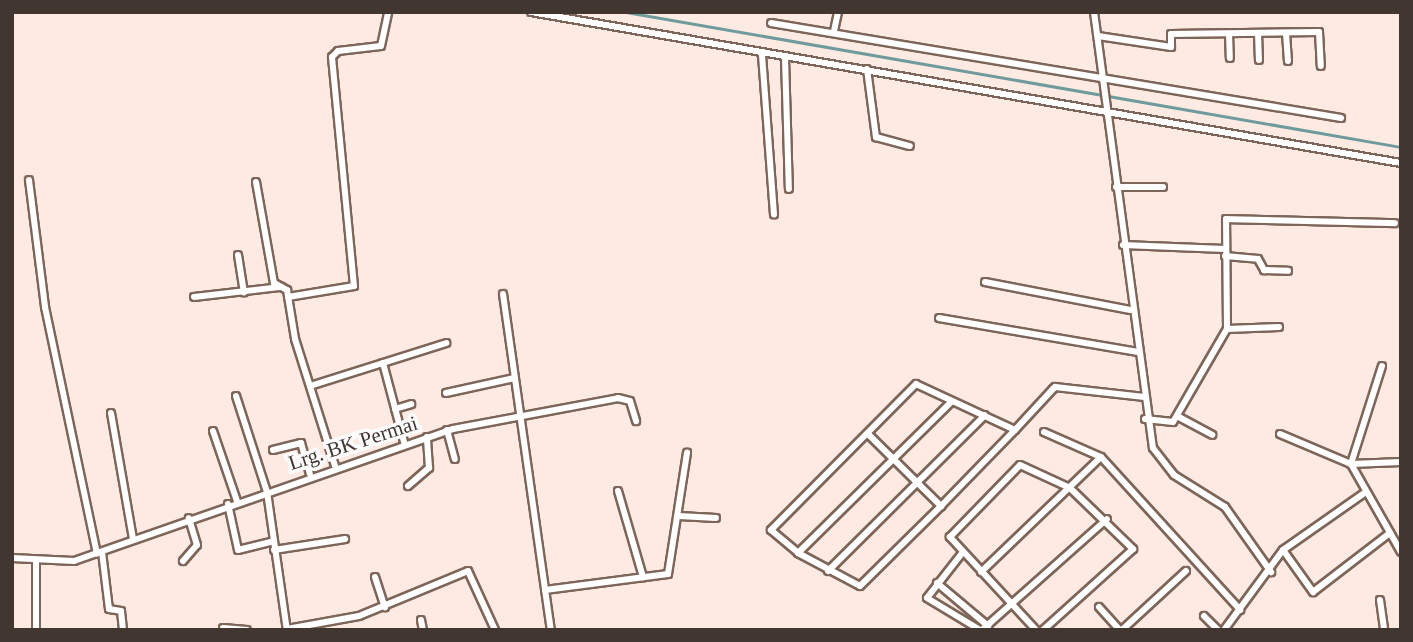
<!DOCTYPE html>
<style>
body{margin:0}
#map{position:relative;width:1413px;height:642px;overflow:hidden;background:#fdebe3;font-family:"Times New Roman",serif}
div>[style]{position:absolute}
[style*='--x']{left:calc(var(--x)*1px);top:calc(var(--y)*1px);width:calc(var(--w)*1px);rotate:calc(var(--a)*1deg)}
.stream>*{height:2.5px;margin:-1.25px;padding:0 1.25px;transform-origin:1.25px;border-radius:1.25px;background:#709b9d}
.roads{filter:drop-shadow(2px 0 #7e6559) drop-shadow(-2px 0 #7e6559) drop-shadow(0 2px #7e6559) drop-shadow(0 -2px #7e6559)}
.street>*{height:6px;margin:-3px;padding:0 3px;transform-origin:3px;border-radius:3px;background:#fff}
span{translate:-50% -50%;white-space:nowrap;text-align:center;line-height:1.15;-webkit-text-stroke:7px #fcfcfc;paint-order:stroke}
.street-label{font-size:21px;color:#423631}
.frame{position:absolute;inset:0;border:14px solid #423631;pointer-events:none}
</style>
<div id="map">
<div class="stream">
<i style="--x:626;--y:12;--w:787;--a:9.88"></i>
</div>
<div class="roads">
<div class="street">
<i style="--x:531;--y:12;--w:883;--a:9.85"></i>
<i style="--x:1094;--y:12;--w:440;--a:82.3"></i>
<i style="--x:1153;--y:448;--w:34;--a:52"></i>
<i style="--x:1174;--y:475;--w:60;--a:32.1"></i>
<i style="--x:1225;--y:507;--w:80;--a:54.7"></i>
<i style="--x:771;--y:23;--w:578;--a:9.46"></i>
<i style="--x:834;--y:31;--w:19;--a:-78"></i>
<i style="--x:1258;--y:33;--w:27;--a:88"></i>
<i style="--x:1286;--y:33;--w:28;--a:86"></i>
<i style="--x:1229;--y:34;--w:24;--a:88"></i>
<i style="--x:1098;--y:36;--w:74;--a:8.6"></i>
<i style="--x:1171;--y:47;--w:13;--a:-90"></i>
<i style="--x:1171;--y:34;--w:148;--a:-0.8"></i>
<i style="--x:1319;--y:32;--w:34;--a:87"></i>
<i style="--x:762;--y:55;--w:160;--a:85.7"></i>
<i style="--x:785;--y:58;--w:131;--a:88.3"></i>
<i style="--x:867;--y:69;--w:69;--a:82.5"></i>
<i style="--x:876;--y:137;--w:35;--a:15"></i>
<i style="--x:29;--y:180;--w:128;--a:82.8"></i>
<i style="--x:45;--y:307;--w:252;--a:78.1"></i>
<i style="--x:256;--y:182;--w:103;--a:79.9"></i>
<i style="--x:274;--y:283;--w:15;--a:28"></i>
<i style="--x:287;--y:290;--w:50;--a:80.7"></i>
<i style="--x:295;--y:339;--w:133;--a:72.5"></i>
<i style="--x:1116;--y:187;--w:47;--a:0"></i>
<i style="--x:1123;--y:245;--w:102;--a:2.2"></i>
<i style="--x:238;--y:255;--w:38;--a:81"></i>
<i style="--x:1225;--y:256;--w:33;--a:5"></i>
<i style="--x:1258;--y:259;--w:13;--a:61"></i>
<i style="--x:1264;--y:270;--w:24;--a:2"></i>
<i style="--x:985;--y:282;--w:148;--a:10.9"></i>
<i style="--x:503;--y:294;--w:339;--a:81.9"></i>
<i style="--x:194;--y:297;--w:88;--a:-6.6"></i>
<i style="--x:288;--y:297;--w:67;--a:-9.5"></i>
<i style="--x:354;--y:286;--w:230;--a:-95.5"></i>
<i style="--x:332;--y:57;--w:8;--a:-45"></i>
<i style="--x:338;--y:51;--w:43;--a:-6.6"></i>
<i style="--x:381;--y:46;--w:35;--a:-78"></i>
<i style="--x:939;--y:318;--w:202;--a:9.7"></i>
<i style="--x:1227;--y:329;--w:52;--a:-2.2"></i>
<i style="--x:383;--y:363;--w:82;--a:75.1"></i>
<i style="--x:1382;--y:366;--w:103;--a:107.6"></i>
<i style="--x:1351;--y:464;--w:50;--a:-2.3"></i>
<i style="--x:310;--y:386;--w:143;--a:-17.5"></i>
<i style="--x:446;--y:393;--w:70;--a:-12.4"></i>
<i style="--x:236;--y:396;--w:101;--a:72.1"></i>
<i style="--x:267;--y:492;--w:139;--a:81.8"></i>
<i style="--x:395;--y:409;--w:17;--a:-17"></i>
<i style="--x:111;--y:413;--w:128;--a:80.1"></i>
<i style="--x:1177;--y:416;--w:40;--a:28"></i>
<i style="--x:1145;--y:419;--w:28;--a:6"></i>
<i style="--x:1173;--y:422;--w:108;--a:-59.9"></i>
<i style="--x:1227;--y:329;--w:110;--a:-90.5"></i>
<i style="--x:1226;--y:219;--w:169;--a:1.4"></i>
<i style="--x:447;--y:430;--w:30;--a:75"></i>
<i style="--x:1015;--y:430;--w:109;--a:-155.1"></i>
<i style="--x:916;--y:384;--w:206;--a:134.8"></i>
<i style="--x:771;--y:530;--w:35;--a:40"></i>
<i style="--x:798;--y:553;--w:70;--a:28"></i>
<i style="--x:860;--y:586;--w:114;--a:-44.6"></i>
<i style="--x:941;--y:506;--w:106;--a:-45.8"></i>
<i style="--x:1015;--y:430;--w:56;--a:-47.2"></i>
<i style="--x:1053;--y:389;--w:3;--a:-45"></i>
<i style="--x:1055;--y:387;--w:90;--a:6.4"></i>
<i style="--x:213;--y:431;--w:74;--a:71.1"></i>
<i style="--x:1044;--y:432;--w:62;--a:23.7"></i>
<i style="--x:1101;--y:457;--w:207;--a:47.7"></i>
<i style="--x:868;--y:434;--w:103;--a:44.6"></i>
<i style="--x:1280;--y:434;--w:77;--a:22.9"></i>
<i style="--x:1351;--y:464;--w:101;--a:60.4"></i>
<i style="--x:273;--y:450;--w:29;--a:-14"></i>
<i style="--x:301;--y:443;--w:32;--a:74"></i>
<i style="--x:408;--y:486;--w:28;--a:-41"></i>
<i style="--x:429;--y:468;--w:31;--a:-94"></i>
<i style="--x:618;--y:491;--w:90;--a:73.8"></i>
<i style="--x:228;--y:504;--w:47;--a:77.7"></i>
<i style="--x:238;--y:550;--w:36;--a:-14"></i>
<i style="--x:679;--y:516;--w:37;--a:3"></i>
<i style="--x:274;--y:550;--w:72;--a:-8.8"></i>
<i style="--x:1283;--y:550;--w:52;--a:54.5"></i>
<i style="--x:1313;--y:592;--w:97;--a:-37.5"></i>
<i style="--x:102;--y:552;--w:57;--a:83"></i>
<i style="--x:109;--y:609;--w:12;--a:9"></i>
<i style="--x:121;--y:611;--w:19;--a:84"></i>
<i style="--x:963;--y:552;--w:58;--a:128"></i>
<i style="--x:927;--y:598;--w:62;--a:31.1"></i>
<i style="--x:798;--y:553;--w:216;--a:-44.6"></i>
<i style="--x:12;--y:558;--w:62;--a:2.8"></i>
<i style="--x:74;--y:561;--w:401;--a:-19.2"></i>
<i style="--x:453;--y:429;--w:168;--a:-10.6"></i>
<i style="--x:618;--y:398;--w:12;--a:14"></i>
<i style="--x:630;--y:401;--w:21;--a:73"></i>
<i style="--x:36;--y:560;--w:70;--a:90"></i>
<i style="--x:183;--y:561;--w:21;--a:-49"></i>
<i style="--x:197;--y:545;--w:28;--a:-107"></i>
<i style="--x:828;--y:571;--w:221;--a:-44.8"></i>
<i style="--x:981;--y:572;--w:166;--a:-43.8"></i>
<i style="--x:375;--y:577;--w:32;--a:72"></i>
<i style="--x:937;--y:583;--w:67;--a:40.1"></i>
<i style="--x:545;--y:590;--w:124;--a:-7.4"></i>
<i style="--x:668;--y:574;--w:123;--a:-81.1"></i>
<i style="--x:1380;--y:600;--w:30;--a:82"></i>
<i style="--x:1099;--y:607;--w:31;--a:48"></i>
<i style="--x:1204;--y:616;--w:20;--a:45"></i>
<i style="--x:421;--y:620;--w:10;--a:79"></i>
<i style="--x:223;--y:628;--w:24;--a:5"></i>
<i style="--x:287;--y:629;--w:73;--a:-10.2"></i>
<i style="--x:359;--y:616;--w:118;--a:-22.4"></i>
<i style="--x:468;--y:571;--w:65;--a:65.4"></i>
<i style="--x:982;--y:630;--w:167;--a:-41.6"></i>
<i style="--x:1036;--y:630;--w:127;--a:-132.8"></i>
<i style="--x:950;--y:537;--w:100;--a:-45.8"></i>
<i style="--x:1020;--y:465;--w:55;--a:24.7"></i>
<i style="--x:1070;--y:488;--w:88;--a:44.1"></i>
<i style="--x:1133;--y:549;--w:121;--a:138"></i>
<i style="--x:1122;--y:630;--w:87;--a:-42.7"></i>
<i style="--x:1224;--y:630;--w:99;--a:-53.6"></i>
<i style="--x:1283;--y:550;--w:98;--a:-35"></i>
</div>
</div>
<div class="street-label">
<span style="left:353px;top:443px;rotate:-18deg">Lrg. BK Permai</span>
</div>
<div class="frame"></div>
</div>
